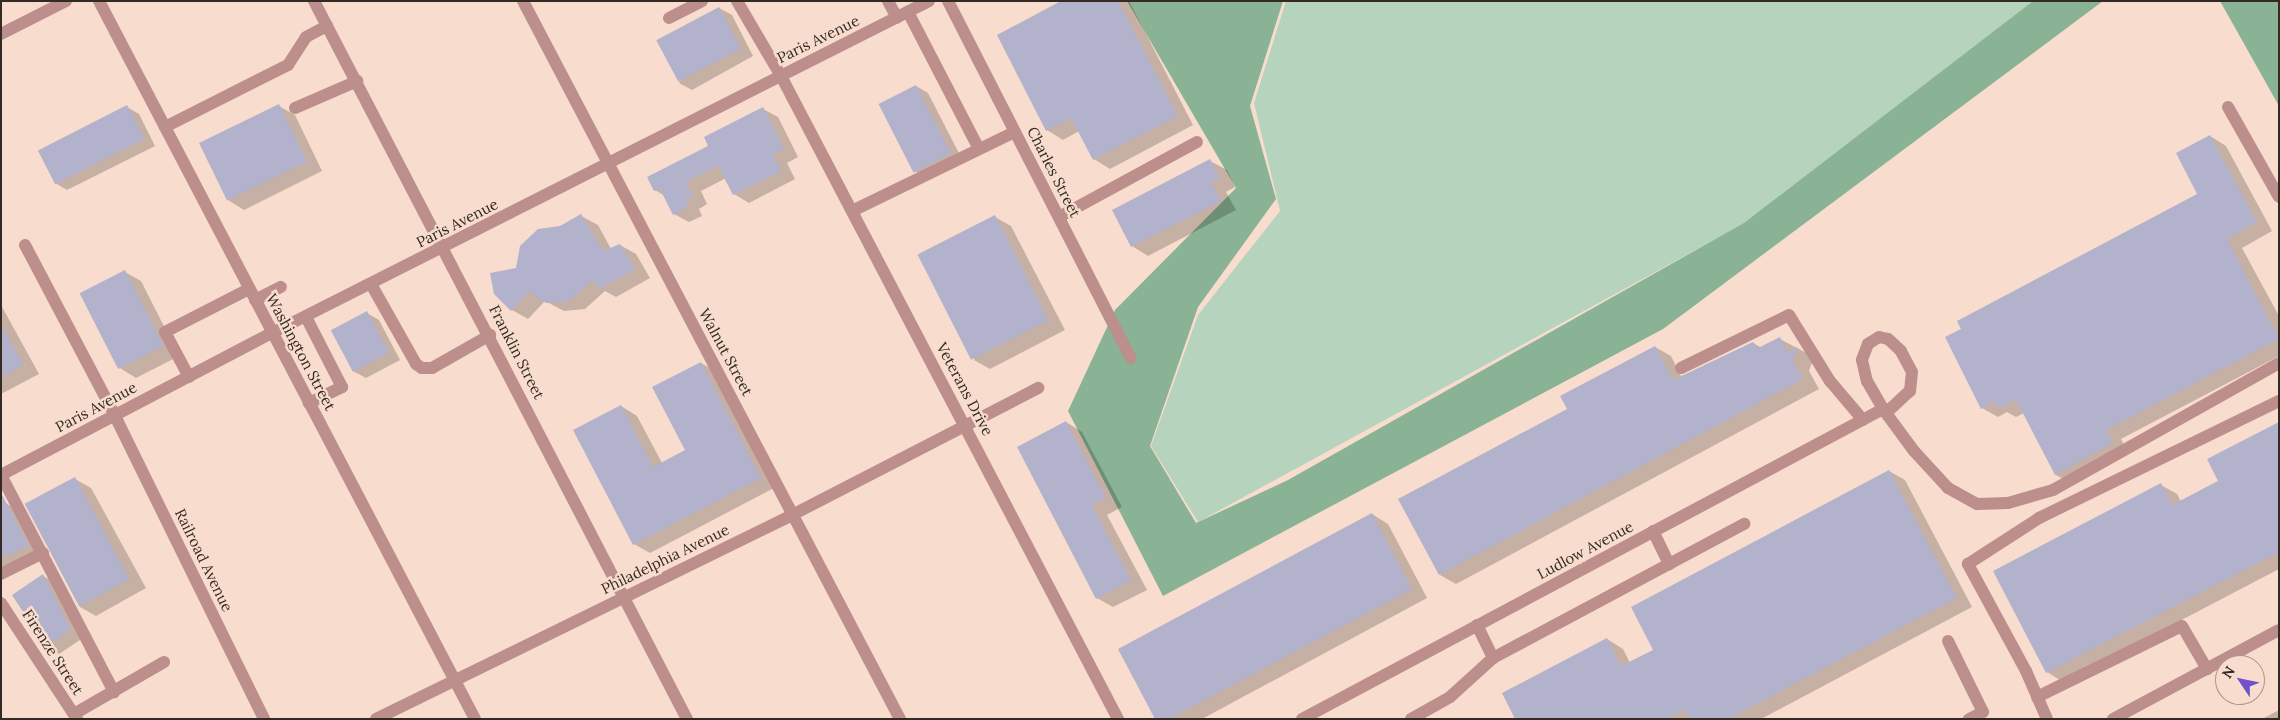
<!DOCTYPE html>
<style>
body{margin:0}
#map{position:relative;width:2280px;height:720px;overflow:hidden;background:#f8dccd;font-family:Lora,serif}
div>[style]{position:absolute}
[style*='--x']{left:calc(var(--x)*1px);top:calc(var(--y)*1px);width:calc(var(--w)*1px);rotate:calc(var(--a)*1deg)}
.green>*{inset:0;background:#b6d3bd}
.forest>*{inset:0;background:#89b394}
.shadow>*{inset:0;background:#0003}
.building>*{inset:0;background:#b2b2cc;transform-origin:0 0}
.minor>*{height:12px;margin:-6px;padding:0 6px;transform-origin:6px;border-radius:6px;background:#bc8f8c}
span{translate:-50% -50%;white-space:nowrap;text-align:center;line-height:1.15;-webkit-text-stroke:5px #f8dccd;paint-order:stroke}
.street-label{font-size:15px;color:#342a24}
.frame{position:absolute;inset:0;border:2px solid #342a24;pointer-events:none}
.north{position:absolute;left:2215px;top:655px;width:50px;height:50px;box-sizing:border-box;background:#f8dccd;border:1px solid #aa9589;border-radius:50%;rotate:304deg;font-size:14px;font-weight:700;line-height:20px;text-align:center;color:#342a24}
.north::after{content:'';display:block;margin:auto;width:18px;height:22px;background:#7051cb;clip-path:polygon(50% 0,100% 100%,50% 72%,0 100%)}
</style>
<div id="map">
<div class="green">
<i style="clip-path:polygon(1286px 1px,2033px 1px,1745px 223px,1198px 522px,1151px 446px,1198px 315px,1280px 211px,1254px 103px)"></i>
</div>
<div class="forest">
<i style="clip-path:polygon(1127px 1px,1283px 1px,1250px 106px,1276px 199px,1198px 307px,1150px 446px,1196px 523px,1288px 480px,1744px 223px,2033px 1px,2103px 1px,1663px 329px,1163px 596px,1068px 411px,1115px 310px,1236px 188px)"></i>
<i style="clip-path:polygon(2220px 1px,2279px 1px,2279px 106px)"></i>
</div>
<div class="shadow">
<i style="clip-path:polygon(1064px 1px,1129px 1px,1193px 125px,1110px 169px,1094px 159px,1079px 131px,1063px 140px,1047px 130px)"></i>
<i style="clip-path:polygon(719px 8px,732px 15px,753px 56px,692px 90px,679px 83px)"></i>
<i style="clip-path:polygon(916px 86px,928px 93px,963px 161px,927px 178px,915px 171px)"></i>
<i style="clip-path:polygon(279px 106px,295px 115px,322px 171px,244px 210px,228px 200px)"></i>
<i style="clip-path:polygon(127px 107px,139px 114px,155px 146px,67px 190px,55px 183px)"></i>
<i style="clip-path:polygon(763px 109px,778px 117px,798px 157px,787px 163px,795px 179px,749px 203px,734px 194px,726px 178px,701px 191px,707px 204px,699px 209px,702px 216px,689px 222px,674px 214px,665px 196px,655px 190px)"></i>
<i style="clip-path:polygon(2210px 136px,2226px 146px,2272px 231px,2242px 248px,2279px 316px,2279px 356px,2121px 439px,2128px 453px,2072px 484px,2056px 475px,2024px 413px,2016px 417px,2007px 412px,1998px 417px,1982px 408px,2199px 194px)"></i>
<i style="clip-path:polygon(1210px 161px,1227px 170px,1235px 187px,1226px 192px,1236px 210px,1148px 256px,1132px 246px)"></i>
<i style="clip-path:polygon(581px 216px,598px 225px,611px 249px,620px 245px,636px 254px,650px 278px,616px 297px,605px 291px,585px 309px,564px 311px,545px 301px,528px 319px,512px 310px,517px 269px,560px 227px)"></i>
<i style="clip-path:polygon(995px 217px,1011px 226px,1065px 330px,990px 369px,974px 360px)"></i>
<i style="clip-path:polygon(125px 272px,141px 281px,179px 356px,136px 378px,120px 368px)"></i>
<i style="clip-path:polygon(1px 305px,39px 374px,1px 394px)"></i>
<i style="clip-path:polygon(367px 313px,379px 320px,400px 360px,366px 378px,353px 371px)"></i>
<i style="clip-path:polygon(1780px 339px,1814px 357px,1809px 371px,1819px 389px,1456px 584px,1440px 575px,1568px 410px,1655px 347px,1671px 356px,1682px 378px,1753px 343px,1762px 348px)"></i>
<i style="clip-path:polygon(701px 363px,717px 372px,776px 487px,650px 553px,634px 544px,621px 406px,637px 416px,662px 463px,686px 450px)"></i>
<i style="clip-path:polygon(1066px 422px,1082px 432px,1122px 507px,1107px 515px,1147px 590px,1113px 607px,1097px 598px)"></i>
<i style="clip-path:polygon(2279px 423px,2279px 569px,2063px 682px,2047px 672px,2161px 485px,2177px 494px,2181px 502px,2220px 481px)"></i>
<i style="clip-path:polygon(1889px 471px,1905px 480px,1972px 607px,1761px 719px,1517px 719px,1607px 639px,1623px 649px,1630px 663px,1655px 650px)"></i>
<i style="clip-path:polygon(75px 479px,91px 488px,146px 588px,96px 616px,80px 607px)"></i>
<i style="clip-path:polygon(5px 503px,18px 510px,40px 553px,1px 571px,1px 505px)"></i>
<i style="clip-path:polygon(1372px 514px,1388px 524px,1427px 598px,1202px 719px,1157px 719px)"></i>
<i style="clip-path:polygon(43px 576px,56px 583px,83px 638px,59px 654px,47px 647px,13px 596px)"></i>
<i style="clip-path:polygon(2279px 710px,2279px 719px,2262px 719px)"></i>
</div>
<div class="building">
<i style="clip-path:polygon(1061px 1px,1118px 1px,1178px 116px,1093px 160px,1071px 118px,1046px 131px,997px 35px)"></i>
<i style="left:719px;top:7px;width:47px;height:71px;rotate:62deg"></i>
<i style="left:916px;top:85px;width:77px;height:42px;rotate:63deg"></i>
<i style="left:279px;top:104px;width:64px;height:89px;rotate:64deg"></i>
<i style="left:127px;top:105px;width:38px;height:100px;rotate:63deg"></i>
<i style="clip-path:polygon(763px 107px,784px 149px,773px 154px,781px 171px,733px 195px,718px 166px,686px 182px,693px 196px,685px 200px,688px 207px,673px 215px,660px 189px,654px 191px,647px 177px,708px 146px,704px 137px)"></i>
<i style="clip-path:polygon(2210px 135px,2257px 222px,2227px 239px,2279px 339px,2106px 430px,2113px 443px,2055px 475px,2016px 400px,1999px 409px,1995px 401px,1981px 409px,1945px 337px,1961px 329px,1957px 321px,2197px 194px,2176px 153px)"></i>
<i style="clip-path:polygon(1210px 159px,1220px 178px,1211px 182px,1221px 201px,1131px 247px,1112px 210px)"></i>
<i style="clip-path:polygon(581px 214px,603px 251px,620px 244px,635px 269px,599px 289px,592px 280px,569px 301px,546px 303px,529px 292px,511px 311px,494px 294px,490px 273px,516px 268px,520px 246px,538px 229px,560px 226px)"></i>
<i style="left:995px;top:215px;width:118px;height:87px;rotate:63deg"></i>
<i style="left:125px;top:270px;width:85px;height:51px;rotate:63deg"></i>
<i style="left:367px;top:311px;width:47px;height:41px;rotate:62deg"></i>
<i style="clip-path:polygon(1px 324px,23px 365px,1px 377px)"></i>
<i style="clip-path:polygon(1780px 337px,1787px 352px,1798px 347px,1793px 361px,1803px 379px,1439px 575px,1398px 499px,1567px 409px,1560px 396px,1655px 346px,1673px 380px,1753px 342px,1758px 348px)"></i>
<i style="clip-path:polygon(701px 362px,761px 478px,633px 545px,573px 430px,621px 405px,653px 467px,685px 450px,652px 387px)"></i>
<i style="clip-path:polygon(1066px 421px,1106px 498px,1092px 505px,1131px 580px,1096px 599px,1017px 447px)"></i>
<i style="clip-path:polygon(2279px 422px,2279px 552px,2046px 673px,1993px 571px,2161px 483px,2172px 505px,2218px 481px,2207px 459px)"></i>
<i style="clip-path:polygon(1889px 470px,1957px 598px,1728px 719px,1689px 719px,1684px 710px,1667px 719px,1515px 719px,1502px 693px,1607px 638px,1621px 666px,1653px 650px,1631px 607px)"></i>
<i style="left:75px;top:477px;width:116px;height:57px;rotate:62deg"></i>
<i style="clip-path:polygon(1px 493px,29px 546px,1px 558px)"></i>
<i style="clip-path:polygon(1372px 513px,1412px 589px,1169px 719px,1155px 719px,1118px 649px)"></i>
<i style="clip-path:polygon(43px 574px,71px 630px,46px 647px,12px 595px)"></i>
</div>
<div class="minor">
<i style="--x:99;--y:1;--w:810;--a:62.36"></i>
<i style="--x:314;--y:1;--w:809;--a:62.55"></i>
<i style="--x:523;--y:1;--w:811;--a:62.3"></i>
<i style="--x:737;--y:1;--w:87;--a:59.6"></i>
<i style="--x:781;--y:76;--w:726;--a:62.34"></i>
<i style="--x:888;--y:1;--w:19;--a:62"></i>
<i style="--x:948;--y:1;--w:401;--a:62.9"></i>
<i style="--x:908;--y:12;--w:154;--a:62.6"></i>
<i style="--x:669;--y:18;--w:37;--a:-27"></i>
<i style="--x:1;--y:34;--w:73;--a:-26.9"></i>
<i style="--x:2228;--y:107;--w:103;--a:60.5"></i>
<i style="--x:295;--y:108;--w:68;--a:-23.5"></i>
<i style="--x:165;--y:127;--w:138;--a:-26.8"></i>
<i style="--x:288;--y:65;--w:33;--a:-57"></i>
<i style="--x:306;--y:37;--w:24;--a:-28"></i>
<i style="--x:852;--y:211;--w:181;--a:-25.9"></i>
<i style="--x:1059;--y:217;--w:157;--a:-28.5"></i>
<i style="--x:25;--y:245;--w:193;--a:62.2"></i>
<i style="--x:115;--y:416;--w:338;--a:63.8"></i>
<i style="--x:371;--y:284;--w:92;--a:60.6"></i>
<i style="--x:416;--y:364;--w:7;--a:34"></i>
<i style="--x:422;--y:368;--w:10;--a:0"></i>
<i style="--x:432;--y:368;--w:67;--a:-29.6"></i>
<i style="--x:255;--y:300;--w:29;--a:-27"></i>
<i style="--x:306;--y:317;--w:79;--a:62.8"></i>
<i style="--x:342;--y:387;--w:37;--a:154"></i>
<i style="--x:1681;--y:368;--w:120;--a:-26.1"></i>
<i style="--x:1789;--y:315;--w:78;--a:58.2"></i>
<i style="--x:1830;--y:381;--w:51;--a:49.8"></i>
<i style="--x:189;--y:377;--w:51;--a:-118.1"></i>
<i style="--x:165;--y:332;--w:94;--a:-27.1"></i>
<i style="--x:1886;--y:413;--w:33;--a:-43"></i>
<i style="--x:1910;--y:391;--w:19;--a:-84"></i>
<i style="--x:1912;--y:372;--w:24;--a:-118"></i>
<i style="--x:1901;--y:351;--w:18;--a:-137"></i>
<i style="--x:1888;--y:339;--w:9;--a:-167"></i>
<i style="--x:1879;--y:337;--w:13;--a:148"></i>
<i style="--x:1868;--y:344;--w:17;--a:111"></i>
<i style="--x:1862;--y:360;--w:22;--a:77"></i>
<i style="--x:1867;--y:381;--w:32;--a:60"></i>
<i style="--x:1883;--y:409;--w:52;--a:53.6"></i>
<i style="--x:1914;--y:451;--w:50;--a:47.4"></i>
<i style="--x:1948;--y:488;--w:33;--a:29"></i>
<i style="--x:1977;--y:504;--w:31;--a:-2"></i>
<i style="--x:2008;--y:503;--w:47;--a:-16.1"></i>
<i style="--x:2053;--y:490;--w:259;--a:-29.3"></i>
<i style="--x:1;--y:475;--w:306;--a:-27.7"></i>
<i style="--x:272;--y:333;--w:736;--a:-26.81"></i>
<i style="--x:1;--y:475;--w:245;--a:62.5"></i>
<i style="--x:1653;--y:531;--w:37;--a:64"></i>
<i style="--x:1;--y:574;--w:47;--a:-26.6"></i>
<i style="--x:1;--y:603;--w:139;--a:56.8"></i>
<i style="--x:1477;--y:625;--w:37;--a:64"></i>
<i style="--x:1948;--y:641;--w:79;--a:63.8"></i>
<i style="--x:1983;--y:712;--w:16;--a:153"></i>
<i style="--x:2037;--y:697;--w:161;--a:-26.1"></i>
<i style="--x:2182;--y:626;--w:50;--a:59.8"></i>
<i style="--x:74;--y:714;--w:104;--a:-30"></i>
<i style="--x:376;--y:719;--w:466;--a:-26.1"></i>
<i style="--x:794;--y:514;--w:275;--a:-27.3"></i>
<i style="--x:1302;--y:719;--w:659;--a:-28.08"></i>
<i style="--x:1411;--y:719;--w:45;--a:-29.4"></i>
<i style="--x:1450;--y:697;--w:58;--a:-42.2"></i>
<i style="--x:1493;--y:658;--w:285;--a:-28.1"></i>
<i style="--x:2047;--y:719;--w:52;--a:-113.6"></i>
<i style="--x:2026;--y:671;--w:122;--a:-118.5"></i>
<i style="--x:1968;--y:564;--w:85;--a:-32.9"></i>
<i style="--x:2039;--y:518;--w:267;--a:-26"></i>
<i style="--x:2113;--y:719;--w:188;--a:-28.2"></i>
</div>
<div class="street-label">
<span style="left:818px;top:39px;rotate:-26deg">Paris Avenue</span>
<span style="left:1054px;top:172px;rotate:63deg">Charles Street</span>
<span style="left:457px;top:223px;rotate:-27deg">Paris Avenue</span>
<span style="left:301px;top:352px;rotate:62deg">Washington Street</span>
<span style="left:517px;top:352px;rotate:63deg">Franklin Street</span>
<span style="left:726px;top:352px;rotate:62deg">Walnut Street</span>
<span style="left:965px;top:389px;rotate:62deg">Veterans Drive</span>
<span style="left:96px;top:407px;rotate:-28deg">Paris Avenue</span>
<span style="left:1585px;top:550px;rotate:-28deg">Ludlow Avenue</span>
<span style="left:665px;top:559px;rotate:-26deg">Philadelphia Avenue</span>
<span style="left:204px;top:560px;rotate:64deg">Railroad Avenue</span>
<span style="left:53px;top:652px;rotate:57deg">Firenze Street</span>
</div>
<div class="frame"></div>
<div class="north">N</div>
</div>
